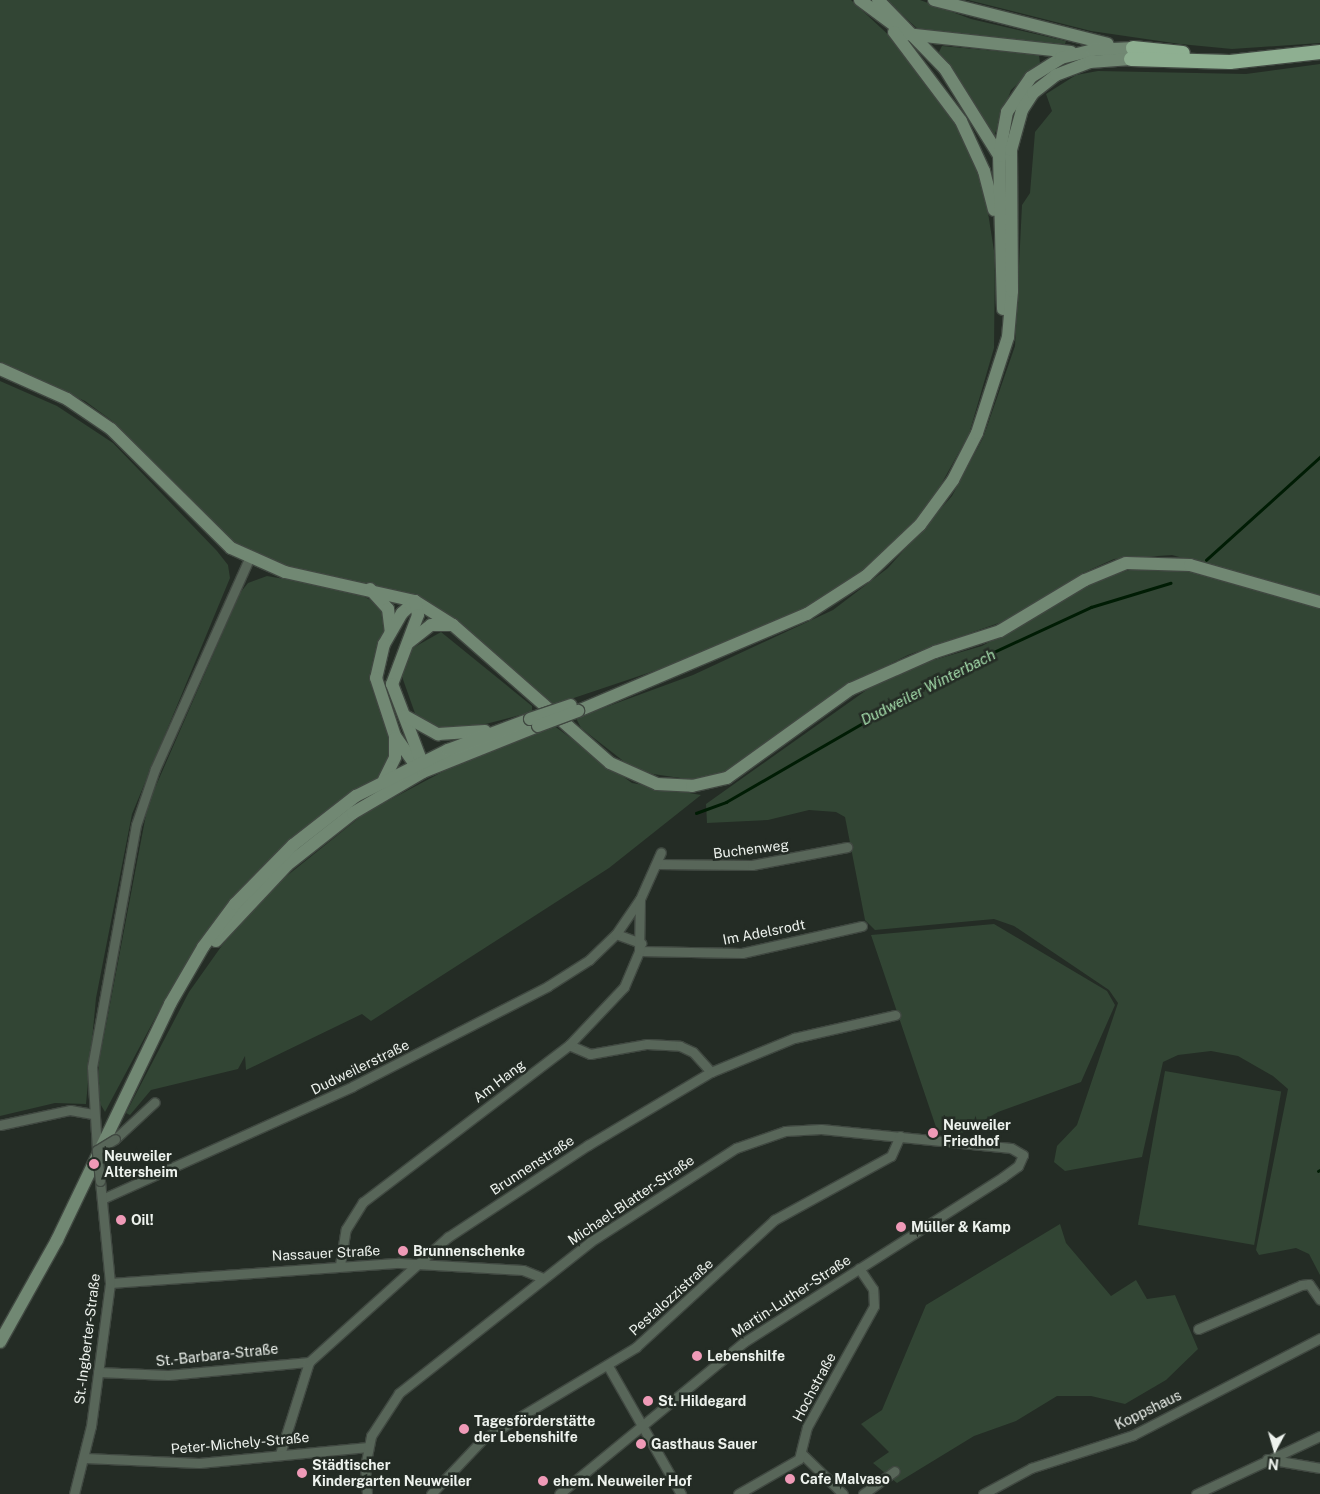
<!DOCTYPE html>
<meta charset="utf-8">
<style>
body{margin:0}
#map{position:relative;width:1320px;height:1494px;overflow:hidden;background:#242c25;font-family:"Public Sans",sans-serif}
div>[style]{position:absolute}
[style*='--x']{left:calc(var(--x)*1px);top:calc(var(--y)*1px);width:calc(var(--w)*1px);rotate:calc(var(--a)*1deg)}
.green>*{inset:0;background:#324534;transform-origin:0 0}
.stream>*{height:2.5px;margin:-1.25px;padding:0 1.25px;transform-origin:1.25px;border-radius:1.25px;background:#001c04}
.roads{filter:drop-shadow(1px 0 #404841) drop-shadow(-1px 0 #404841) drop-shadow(0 1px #404841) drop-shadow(0 -1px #404841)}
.minor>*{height:9px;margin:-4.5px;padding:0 4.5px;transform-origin:4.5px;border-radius:4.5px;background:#586659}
.secondary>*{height:12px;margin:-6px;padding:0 6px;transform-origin:6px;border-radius:6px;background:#718873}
.trunk>*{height:14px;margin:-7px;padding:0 7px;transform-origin:7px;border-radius:7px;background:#8eaf91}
.bridges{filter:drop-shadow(1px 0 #404841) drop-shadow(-1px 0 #404841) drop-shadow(0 1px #404841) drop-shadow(0 -1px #404841)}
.minor-bridge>*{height:9px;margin:-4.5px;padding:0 4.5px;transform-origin:4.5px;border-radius:4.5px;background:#586659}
.secondary-bridge>*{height:12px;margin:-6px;padding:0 6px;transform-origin:6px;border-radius:6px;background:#718873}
.dots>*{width:14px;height:14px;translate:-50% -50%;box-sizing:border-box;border:2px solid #242c25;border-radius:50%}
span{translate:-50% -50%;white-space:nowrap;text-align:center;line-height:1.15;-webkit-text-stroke:5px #242c25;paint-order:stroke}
.street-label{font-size:14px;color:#edf2ed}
.poi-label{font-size:14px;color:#edf2ed;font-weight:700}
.left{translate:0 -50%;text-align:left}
.water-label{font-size:15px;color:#a6dfad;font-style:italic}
.north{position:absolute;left:1250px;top:1424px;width:50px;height:50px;-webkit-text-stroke:4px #242c25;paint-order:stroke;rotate:186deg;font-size:14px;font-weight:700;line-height:20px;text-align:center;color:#edf2ed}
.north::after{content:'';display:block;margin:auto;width:18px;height:22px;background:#edf2ed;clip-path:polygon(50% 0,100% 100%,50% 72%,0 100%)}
</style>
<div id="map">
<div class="green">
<i style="clip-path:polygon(0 0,851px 0,910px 55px,953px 116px,983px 181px,995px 257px,994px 348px,969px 434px,933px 499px,893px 545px,867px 568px,798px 613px,666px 667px,553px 705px,452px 618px,288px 569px,234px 546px,115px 423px,85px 401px,0 365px)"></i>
<i style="clip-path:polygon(886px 0,920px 0,971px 19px,1066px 41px,1064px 47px,920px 31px)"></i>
<i style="clip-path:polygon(968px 0,1320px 0,1320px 43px,1232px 49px,1180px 44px,1091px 31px)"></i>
<i style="clip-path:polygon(942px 46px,1039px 55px,1040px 63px,1011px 90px,993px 139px,938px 54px)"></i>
<i style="clip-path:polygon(1320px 64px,1320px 596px,1172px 555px,1114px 559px,1083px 573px,1019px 616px,908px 655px,868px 675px,722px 775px,694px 780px,653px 774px,631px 767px,581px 728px,576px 718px,693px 675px,833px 610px,888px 568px,952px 496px,983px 438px,1015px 346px,1022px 205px,1030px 193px,1035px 132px,1052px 111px,1046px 94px,1076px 75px,1098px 71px,1246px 74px)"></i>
<i style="clip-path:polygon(0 381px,57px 406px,113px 443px,217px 551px,228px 565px,230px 578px,132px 814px,96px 998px,86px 1104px,55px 1103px,0 1116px)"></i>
<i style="clip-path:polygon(1139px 567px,1179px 569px,1320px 607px,1320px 1275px,1309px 1254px,1296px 1248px,1259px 1255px,1256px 1250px,1288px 1089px,1273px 1076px,1238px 1056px,1211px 1051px,1178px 1055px,1163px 1062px,1142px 1157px,1065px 1171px,1054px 1162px,1057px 1146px,1077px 1125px,1118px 1003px,1109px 990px,1014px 926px,994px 919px,875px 930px,865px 920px,845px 817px,836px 812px,809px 810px,768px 820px,707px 823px,706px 804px,868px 689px,920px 664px,982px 646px,1103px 578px)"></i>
<i style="clip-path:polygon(267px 576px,354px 591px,381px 606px,387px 625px,373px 659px,372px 689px,388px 734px,389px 759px,379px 777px,210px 929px,170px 990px,105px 1112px,98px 1100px,99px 1062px,148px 804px,240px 593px,248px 583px)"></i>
<i style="clip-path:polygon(441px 632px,532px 706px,532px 712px,478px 726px,436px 730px,417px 719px,400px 671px,411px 649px)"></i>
<i style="clip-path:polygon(553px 725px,632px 783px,701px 795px,609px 868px,371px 1021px,362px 1014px,246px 1070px,245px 1056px,238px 1069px,151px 1090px,130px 1115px,126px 1113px,189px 992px,223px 944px,278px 883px,365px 813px,459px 763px)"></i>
<i style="clip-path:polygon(994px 924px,1107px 991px,1115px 1005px,1081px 1082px,998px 1112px,962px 1133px,937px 1130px,871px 935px)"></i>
<i style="left:1165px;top:1071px;width:118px;height:156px;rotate:10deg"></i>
<i style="clip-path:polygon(1060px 1224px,1066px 1243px,1111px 1296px,1136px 1280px,1147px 1299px,1175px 1295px,1198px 1349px,1166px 1380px,1125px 1404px,1091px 1396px,1057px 1396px,1016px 1421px,974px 1436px,897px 1483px,873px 1463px,889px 1452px,861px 1424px,882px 1410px,926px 1305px)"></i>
</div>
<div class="stream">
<i style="--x:1206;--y:560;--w:154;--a:-42.1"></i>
<i style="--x:696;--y:813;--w:32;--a:-20"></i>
<i style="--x:726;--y:802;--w:262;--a:-30"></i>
<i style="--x:953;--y:671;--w:152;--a:-24.9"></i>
<i style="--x:1091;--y:607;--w:83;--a:-16.9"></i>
<i style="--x:1318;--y:1171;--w:2;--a:-27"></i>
</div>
<div class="roads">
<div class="minor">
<i style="--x:657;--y:864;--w:95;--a:0.6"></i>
<i style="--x:752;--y:865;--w:97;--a:-10.7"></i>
<i style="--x:616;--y:934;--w:27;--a:20"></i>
<i style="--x:639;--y:951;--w:103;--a:1.1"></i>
<i style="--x:742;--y:953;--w:123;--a:-12.7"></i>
<i style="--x:569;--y:1045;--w:23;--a:23"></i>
<i style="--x:590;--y:1054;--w:58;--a:-10"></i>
<i style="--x:647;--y:1044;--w:33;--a:3"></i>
<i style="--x:680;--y:1046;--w:14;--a:25"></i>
<i style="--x:693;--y:1052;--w:27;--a:48"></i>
<i style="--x:0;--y:1125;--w:72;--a:-12.1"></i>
<i style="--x:70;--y:1110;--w:23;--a:10"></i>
<i style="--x:115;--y:1139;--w:54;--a:-42.8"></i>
<i style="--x:97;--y:1150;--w:83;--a:-93.4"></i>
<i style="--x:92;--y:1067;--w:246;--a:-79.7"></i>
<i style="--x:136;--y:825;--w:59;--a:-71.3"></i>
<i style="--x:155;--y:769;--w:230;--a:-65.9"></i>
<i style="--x:102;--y:1199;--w:275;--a:-24.2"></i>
<i style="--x:353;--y:1086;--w:219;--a:-27.1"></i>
<i style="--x:548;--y:986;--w:49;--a:-32.4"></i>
<i style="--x:589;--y:960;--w:37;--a:-44"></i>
<i style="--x:616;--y:934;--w:42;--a:-55.6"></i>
<i style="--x:640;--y:899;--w:51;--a:-65.9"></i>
<i style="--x:340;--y:1265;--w:36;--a:-81"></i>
<i style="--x:346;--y:1229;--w:32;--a:-58"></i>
<i style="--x:363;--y:1202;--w:259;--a:-37.3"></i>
<i style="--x:569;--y:1045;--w:80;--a:-46.5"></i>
<i style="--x:624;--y:987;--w:39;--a:-67"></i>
<i style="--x:639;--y:951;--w:52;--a:-88.9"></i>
<i style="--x:110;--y:1283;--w:290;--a:-4"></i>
<i style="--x:399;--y:1263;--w:124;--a:3.2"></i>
<i style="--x:523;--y:1270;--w:22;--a:22"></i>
<i style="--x:1198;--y:1329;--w:112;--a:-23.1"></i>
<i style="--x:1301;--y:1285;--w:8;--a:-7"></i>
<i style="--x:1309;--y:1284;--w:19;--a:55"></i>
<i style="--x:608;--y:1366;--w:147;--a:60.3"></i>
<i style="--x:98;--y:1372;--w:70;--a:2.5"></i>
<i style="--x:168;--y:1375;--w:142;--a:-5.3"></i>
<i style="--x:280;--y:1454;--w:96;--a:-72.5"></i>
<i style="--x:309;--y:1362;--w:187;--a:-42"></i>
<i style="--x:448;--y:1237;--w:168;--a:-33.3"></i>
<i style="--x:588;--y:1145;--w:143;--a:-30.7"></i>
<i style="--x:711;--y:1072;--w:90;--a:-22.3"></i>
<i style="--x:794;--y:1038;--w:104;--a:-12.8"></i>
<i style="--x:802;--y:1454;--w:57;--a:44.3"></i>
<i style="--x:85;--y:1458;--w:114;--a:2.5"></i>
<i style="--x:199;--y:1463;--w:170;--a:-5.4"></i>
<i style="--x:1267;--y:1459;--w:54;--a:9.6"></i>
<i style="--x:74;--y:1494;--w:70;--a:-76"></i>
<i style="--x:91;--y:1426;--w:144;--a:-82.4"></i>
<i style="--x:110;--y:1283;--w:102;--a:-95.6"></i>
<i style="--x:367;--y:1494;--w:27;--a:-94"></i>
<i style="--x:365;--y:1467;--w:32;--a:-79"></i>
<i style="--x:371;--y:1436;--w:51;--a:-56.9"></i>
<i style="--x:399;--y:1393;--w:243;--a:-38.3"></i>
<i style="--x:590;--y:1242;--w:174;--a:-32.8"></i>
<i style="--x:736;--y:1148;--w:52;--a:-19.1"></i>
<i style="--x:785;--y:1131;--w:36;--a:-3"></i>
<i style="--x:821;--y:1129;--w:191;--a:5.7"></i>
<i style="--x:1011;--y:1148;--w:14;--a:30"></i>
<i style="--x:1023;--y:1155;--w:12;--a:114"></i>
<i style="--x:1018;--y:1166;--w:19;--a:144"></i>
<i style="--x:1003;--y:1177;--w:307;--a:147.5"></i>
<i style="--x:744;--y:1342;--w:239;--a:140.6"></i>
<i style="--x:431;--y:1494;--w:76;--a:-46.6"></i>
<i style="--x:483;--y:1439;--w:179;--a:-31"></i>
<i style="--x:636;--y:1347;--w:188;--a:-42.6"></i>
<i style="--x:774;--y:1220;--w:133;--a:-28.7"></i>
<i style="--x:891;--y:1156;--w:22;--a:-66"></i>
<i style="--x:738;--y:1494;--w:70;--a:-29.8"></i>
<i style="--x:799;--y:1459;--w:33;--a:-76"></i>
<i style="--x:807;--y:1427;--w:138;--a:-61"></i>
<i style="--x:874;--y:1306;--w:17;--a:-93"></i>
<i style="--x:873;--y:1289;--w:25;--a:-124"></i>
<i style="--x:863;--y:1494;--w:39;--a:-36"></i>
<i style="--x:983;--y:1494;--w:55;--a:-28.4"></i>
<i style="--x:1031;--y:1468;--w:107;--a:-17.9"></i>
<i style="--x:1133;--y:1435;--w:211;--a:-27.4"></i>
<i style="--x:1196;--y:1494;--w:137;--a:-25.1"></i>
</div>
<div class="secondary">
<i style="--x:860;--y:0;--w:57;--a:36.5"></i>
<i style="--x:906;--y:34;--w:166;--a:6.2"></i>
<i style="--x:878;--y:0;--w:96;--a:45.8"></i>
<i style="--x:945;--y:69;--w:104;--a:58"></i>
<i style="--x:934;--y:0;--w:179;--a:14.2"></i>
<i style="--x:894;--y:32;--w:111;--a:53"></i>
<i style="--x:961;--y:121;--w:55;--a:65.3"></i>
<i style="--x:984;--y:171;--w:40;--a:75.6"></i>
<i style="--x:1003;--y:309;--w:153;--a:-91.5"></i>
<i style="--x:999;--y:156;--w:45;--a:-79.7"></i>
<i style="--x:1007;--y:112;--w:42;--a:-55.6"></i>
<i style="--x:1031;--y:77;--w:36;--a:-32"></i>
<i style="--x:1061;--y:58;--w:32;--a:-14"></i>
<i style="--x:1092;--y:50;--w:41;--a:-2.8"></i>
<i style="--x:0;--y:369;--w:73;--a:24.1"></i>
<i style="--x:67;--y:399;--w:53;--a:34.3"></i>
<i style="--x:111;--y:429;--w:169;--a:44.8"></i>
<i style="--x:231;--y:548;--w:59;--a:24"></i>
<i style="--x:285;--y:572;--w:133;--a:12.6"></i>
<i style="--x:415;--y:601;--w:45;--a:32.3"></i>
<i style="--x:453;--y:625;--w:209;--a:41.3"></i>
<i style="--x:610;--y:763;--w:51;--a:24.1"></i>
<i style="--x:657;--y:784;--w:35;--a:3"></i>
<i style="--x:692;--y:786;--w:36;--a:-13"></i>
<i style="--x:727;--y:778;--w:153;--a:-35.7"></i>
<i style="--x:851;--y:689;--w:92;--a:-23.8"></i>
<i style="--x:935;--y:652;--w:68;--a:-17.9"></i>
<i style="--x:1000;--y:631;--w:99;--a:-31"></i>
<i style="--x:1085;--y:580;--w:44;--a:-22.5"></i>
<i style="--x:1126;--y:563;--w:64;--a:1.8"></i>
<i style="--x:1190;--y:565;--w:135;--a:15.9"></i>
<i style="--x:370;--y:589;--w:27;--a:48"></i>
<i style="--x:388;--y:609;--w:23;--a:83"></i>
<i style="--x:415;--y:601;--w:18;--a:137"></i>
<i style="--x:402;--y:613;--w:36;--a:120"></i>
<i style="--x:384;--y:644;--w:35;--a:103"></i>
<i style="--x:376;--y:678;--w:61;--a:71.9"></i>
<i style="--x:395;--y:736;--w:42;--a:54.8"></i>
<i style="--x:415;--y:601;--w:14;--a:78"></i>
<i style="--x:418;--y:615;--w:74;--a:110.6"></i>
<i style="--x:392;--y:684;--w:90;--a:69.1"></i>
<i style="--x:408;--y:643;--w:29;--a:-38"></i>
<i style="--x:431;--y:625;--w:22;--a:0"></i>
<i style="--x:578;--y:711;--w:249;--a:-23"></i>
<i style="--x:807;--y:614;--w:70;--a:-32.8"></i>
<i style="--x:866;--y:576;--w:74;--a:-43.4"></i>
<i style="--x:920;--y:525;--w:56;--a:-53.7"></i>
<i style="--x:953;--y:480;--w:53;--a:-62.9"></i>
<i style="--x:977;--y:433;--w:101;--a:-72.1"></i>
<i style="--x:1008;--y:337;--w:46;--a:-85"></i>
<i style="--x:1012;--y:291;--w:141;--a:-90.4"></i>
<i style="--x:1011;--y:150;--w:41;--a:-74.6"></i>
<i style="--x:1022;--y:110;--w:20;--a:-57"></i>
<i style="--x:1033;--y:93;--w:29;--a:-38"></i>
<i style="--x:1056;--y:75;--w:36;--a:-21"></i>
<i style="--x:1090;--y:62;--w:41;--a:-4.2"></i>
<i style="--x:405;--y:716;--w:38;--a:29"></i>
<i style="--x:438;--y:734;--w:47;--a:-3.7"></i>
<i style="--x:384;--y:780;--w:25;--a:-64"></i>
<i style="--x:395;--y:757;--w:19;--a:-90"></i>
<i style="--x:216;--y:941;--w:104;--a:-46.9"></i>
<i style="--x:287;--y:865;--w:84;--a:-38.2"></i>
<i style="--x:353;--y:813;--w:81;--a:-30.4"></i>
<i style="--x:423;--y:772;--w:124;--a:-21.8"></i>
<i style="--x:0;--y:1342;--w:117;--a:-60.8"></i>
<i style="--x:57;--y:1240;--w:262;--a:-64.4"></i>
<i style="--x:170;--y:1004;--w:66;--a:-59.9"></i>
<i style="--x:203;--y:947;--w:54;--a:-53.3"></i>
<i style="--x:235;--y:904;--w:83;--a:-45.5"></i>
<i style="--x:293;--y:845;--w:80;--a:-37.9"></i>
<i style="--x:356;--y:796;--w:103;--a:-26.6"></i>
<i style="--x:448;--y:750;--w:88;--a:-20.7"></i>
</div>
<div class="trunk">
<i style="--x:1133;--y:48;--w:50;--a:5.7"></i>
<i style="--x:1131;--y:59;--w:99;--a:1.7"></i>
<i style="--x:1230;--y:62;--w:91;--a:-6.3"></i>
</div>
</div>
<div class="bridges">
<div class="minor-bridge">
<i style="--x:100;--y:1181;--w:31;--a:-96"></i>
<i style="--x:97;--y:1150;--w:21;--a:-31"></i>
</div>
<div class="secondary-bridge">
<i style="--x:530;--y:719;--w:43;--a:-18.9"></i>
<i style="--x:538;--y:726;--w:43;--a:-20.6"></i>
</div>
</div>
<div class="dots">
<i style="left:933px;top:1133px;background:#ef9ab7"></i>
<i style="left:94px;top:1164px;background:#ef9ab7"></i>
<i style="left:121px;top:1220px;background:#ef9ab7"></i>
<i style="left:901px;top:1227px;background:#ef9ab7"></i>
<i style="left:403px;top:1251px;background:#ef9ab7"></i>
<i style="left:697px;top:1356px;background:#ef9ab7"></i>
<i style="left:648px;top:1401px;background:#ef9ab7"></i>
<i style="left:464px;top:1429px;background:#ef9ab7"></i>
<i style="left:641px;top:1444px;background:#ef9ab7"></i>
<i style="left:302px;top:1473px;background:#ef9ab7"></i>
<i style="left:790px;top:1479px;background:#ef9ab7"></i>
<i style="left:543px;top:1481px;background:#ef9ab7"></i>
</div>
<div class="street-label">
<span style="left:751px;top:849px;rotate:-7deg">Buchenweg</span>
<span style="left:764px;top:932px;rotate:-11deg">Im Adelsrodt</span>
<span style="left:360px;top:1067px;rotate:-26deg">Dudweilerstraße</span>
<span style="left:499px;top:1081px;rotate:-37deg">Am Hang</span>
<span style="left:532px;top:1165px;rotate:-33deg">Brunnenstraße</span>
<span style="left:631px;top:1200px;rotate:-34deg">Michael-Blatter-Straße</span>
<span style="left:326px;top:1253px;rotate:-3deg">Nassauer Straße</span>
<span style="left:791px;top:1296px;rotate:-33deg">Martin-Luther-Straße</span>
<span style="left:671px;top:1297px;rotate:-42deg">Pestalozzistraße</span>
<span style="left:87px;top:1339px;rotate:-83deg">St.-Ingberter-Straße</span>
<span style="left:217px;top:1355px;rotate:-6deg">St.-Barbara-Straße</span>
<span style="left:814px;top:1387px;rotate:-62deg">Hochstraße</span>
<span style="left:1148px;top:1410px;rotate:-26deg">Koppshaus</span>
<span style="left:240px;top:1443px;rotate:-5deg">Peter-Michely-Straße</span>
</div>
<div class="poi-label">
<span class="left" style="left:943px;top:1133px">Neuweiler<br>Friedhof</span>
<span class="left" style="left:104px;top:1164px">Neuweiler<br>Altersheim</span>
<span class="left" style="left:131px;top:1220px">Oil!</span>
<span class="left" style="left:911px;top:1227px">Müller &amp; Kamp</span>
<span class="left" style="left:413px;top:1251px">Brunnenschenke</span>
<span class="left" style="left:707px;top:1356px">Lebenshilfe</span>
<span class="left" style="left:658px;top:1401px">St. Hildegard</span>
<span class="left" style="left:474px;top:1429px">Tagesförderstätte<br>der Lebenshilfe</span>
<span class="left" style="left:651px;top:1444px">Gasthaus Sauer</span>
<span class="left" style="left:312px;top:1473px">Städtischer<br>Kindergarten Neuweiler</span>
<span class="left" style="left:800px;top:1479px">Cafe Malvaso</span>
<span class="left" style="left:553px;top:1481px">ehem. Neuweiler Hof</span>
</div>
<div class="water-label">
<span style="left:928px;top:687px;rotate:-27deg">Dudweiler Winterbach</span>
</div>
<div class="north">N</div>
</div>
